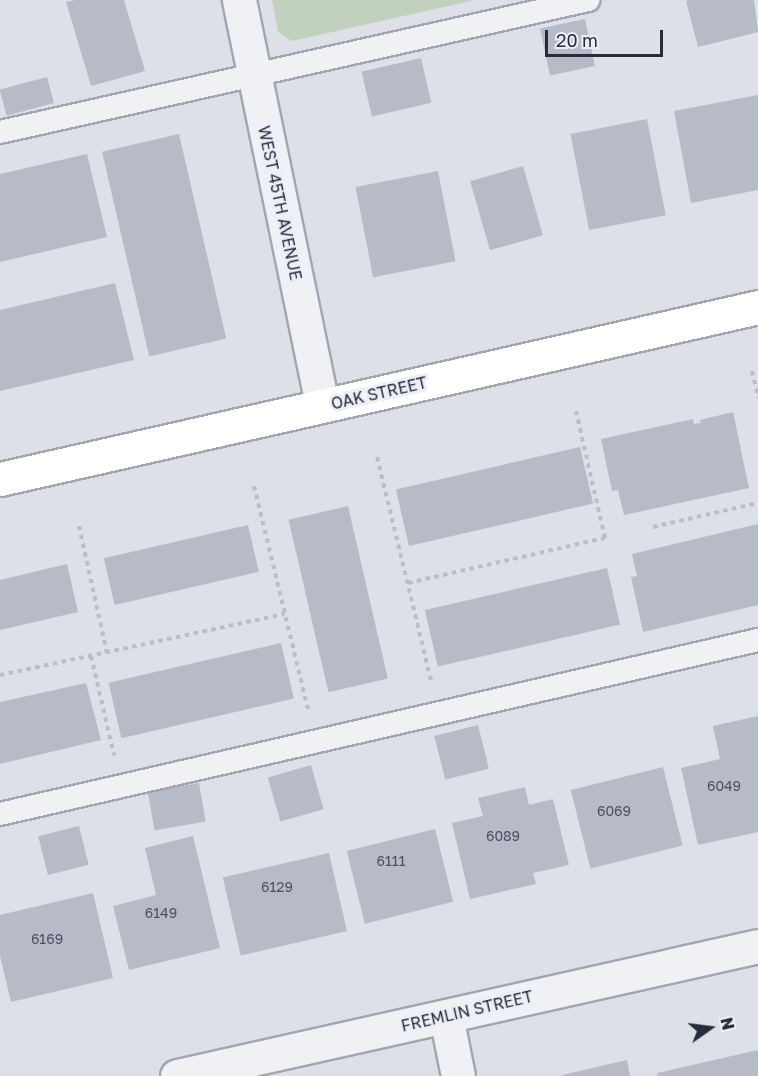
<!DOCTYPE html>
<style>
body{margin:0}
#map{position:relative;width:758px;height:1076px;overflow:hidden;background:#dde0e7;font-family:"Golos Text",sans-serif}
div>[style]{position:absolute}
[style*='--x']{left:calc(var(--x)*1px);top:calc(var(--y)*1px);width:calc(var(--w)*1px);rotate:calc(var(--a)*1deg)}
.green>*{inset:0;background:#c1d1be}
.building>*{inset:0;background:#b7bbc7;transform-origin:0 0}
.path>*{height:4px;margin-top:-2px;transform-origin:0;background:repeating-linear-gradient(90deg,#bbbec5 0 4.5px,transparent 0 9px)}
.roads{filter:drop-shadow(2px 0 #a2a6b1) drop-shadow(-2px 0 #a2a6b1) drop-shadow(0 2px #a2a6b1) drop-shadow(0 -2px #a2a6b1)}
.service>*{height:22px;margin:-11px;padding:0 11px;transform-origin:11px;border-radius:11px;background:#f0f1f5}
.minor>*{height:33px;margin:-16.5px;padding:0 16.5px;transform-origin:16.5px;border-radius:16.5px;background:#f0f1f5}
.primary>*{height:33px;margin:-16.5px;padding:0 16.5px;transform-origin:16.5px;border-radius:16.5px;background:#fff}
span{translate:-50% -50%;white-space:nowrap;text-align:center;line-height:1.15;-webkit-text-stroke:6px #eceff5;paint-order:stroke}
.number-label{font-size:14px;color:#4a5060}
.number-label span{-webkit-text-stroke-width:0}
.street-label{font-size:16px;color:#262c3e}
.north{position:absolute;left:680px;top:998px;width:60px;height:60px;-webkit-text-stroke:4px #eceff5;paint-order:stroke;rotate:76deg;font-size:16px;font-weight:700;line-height:24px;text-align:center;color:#262c3e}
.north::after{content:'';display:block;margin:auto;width:21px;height:27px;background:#262c3e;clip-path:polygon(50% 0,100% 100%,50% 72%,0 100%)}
.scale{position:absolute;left:545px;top:30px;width:118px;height:27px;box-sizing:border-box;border:3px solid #262c3e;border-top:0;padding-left:8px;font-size:18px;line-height:21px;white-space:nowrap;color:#262c3e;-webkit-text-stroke:4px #eceff5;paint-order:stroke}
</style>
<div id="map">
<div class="green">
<i style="clip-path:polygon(272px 0,475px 0,292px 41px,278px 32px)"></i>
</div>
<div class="building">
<i style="clip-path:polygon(75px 0,124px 0,145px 71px,91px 86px,66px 2px)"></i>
<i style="clip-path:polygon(689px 0,754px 0,758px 32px,698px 47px,686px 1px)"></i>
<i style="left:585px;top:19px;width:48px;height:46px;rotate:78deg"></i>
<i style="left:421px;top:58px;width:46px;height:61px;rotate:77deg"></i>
<i style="left:47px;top:77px;width:27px;height:49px;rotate:75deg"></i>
<i style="clip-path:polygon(758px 95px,758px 190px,691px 203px,674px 111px)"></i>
<i style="left:647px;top:119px;width:98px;height:78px;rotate:79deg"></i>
<i style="left:179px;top:134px;width:210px;height:79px;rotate:77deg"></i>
<i style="clip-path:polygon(87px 154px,107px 237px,0 262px,0 174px)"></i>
<i style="left:523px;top:166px;width:72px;height:55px;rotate:74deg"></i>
<i style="left:438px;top:171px;width:92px;height:84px;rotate:79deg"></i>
<i style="clip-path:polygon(115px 283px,134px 360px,0 391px,0 310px)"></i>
<i style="clip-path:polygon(733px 412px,749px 488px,624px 515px,618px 490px,612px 491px,601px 439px,693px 419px,694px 424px,701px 423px,700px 420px)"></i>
<i style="left:580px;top:447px;width:58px;height:189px;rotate:77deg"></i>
<i style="left:348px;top:506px;width:177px;height:61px;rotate:77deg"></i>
<i style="clip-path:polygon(758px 524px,758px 605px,643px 632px,631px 577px,637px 576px,632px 554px)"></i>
<i style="left:248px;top:525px;width:48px;height:148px;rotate:77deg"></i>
<i style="clip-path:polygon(67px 564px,78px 612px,0 630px,0 580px)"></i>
<i style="left:607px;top:568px;width:58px;height:187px;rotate:77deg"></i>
<i style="left:281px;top:643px;width:57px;height:177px;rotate:77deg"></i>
<i style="clip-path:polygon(86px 683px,101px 740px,0 764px,0 702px)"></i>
<i style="clip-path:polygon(758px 716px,758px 832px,698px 845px,681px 768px,720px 759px,713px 726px)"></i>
<i style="left:478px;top:725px;width:45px;height:45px;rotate:76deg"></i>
<i style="left:311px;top:765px;width:46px;height:45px;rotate:74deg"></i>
<i style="left:663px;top:767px;width:81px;height:95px;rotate:76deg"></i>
<i style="left:199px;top:783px;width:39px;height:52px;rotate:80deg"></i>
<i style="clip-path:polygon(525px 787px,529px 805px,553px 799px,569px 865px,533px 873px,536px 884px,470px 899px,452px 823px,483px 816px,478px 798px)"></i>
<i style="left:79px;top:826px;width:40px;height:42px;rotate:76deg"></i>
<i style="left:435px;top:829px;width:75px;height:91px;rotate:76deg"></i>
<i style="clip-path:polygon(193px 836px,220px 948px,129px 970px,113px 906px,156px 895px,145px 848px)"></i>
<i style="left:329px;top:853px;width:80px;height:109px;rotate:77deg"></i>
<i style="clip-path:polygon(93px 893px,113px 978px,11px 1002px,0 956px,0 915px)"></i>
<i style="clip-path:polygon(758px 1050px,758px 1076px,658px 1076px,657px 1073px)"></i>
<i style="clip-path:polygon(627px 1060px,630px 1076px,562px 1076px,562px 1075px)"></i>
</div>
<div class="path">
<i style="--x:752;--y:371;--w:28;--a:77"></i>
<i style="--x:377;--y:457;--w:234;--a:76.4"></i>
<i style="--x:254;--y:486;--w:230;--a:76.4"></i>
<i style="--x:79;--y:526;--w:130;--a:77.6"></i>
<i style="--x:653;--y:527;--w:108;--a:-12.9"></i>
<i style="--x:408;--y:583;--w:202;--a:-12.9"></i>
<i style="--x:605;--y:538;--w:130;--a:-102.9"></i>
<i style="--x:91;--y:656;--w:102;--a:76.9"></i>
<i style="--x:0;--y:675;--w:291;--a:-12.1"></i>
</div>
<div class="roads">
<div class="service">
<i style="--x:0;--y:132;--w:603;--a:-12.65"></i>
<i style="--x:0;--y:814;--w:778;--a:-12.93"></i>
</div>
<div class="minor">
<i style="--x:239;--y:0;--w:414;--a:78.4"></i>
<i style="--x:446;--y:1016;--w:61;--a:78.7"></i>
<i style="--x:177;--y:1076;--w:595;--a:-12.61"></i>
</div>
<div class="primary">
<i style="--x:0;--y:479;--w:777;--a:-12.78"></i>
</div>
</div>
<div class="number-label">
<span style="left:724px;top:786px">6049</span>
<span style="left:614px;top:811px">6069</span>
<span style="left:503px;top:836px">6089</span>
<span style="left:391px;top:861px">6111</span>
<span style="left:277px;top:887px">6129</span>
<span style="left:161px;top:913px">6149</span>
<span style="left:47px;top:939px">6169</span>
</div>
<div class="street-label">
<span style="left:280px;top:203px;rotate:78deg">WEST 45TH AVENUE</span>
<span style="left:379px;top:393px;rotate:-13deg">OAK STREET</span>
<span style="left:467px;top:1011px;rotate:-13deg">FREMLIN STREET</span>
</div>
<div class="north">N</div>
<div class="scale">20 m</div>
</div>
